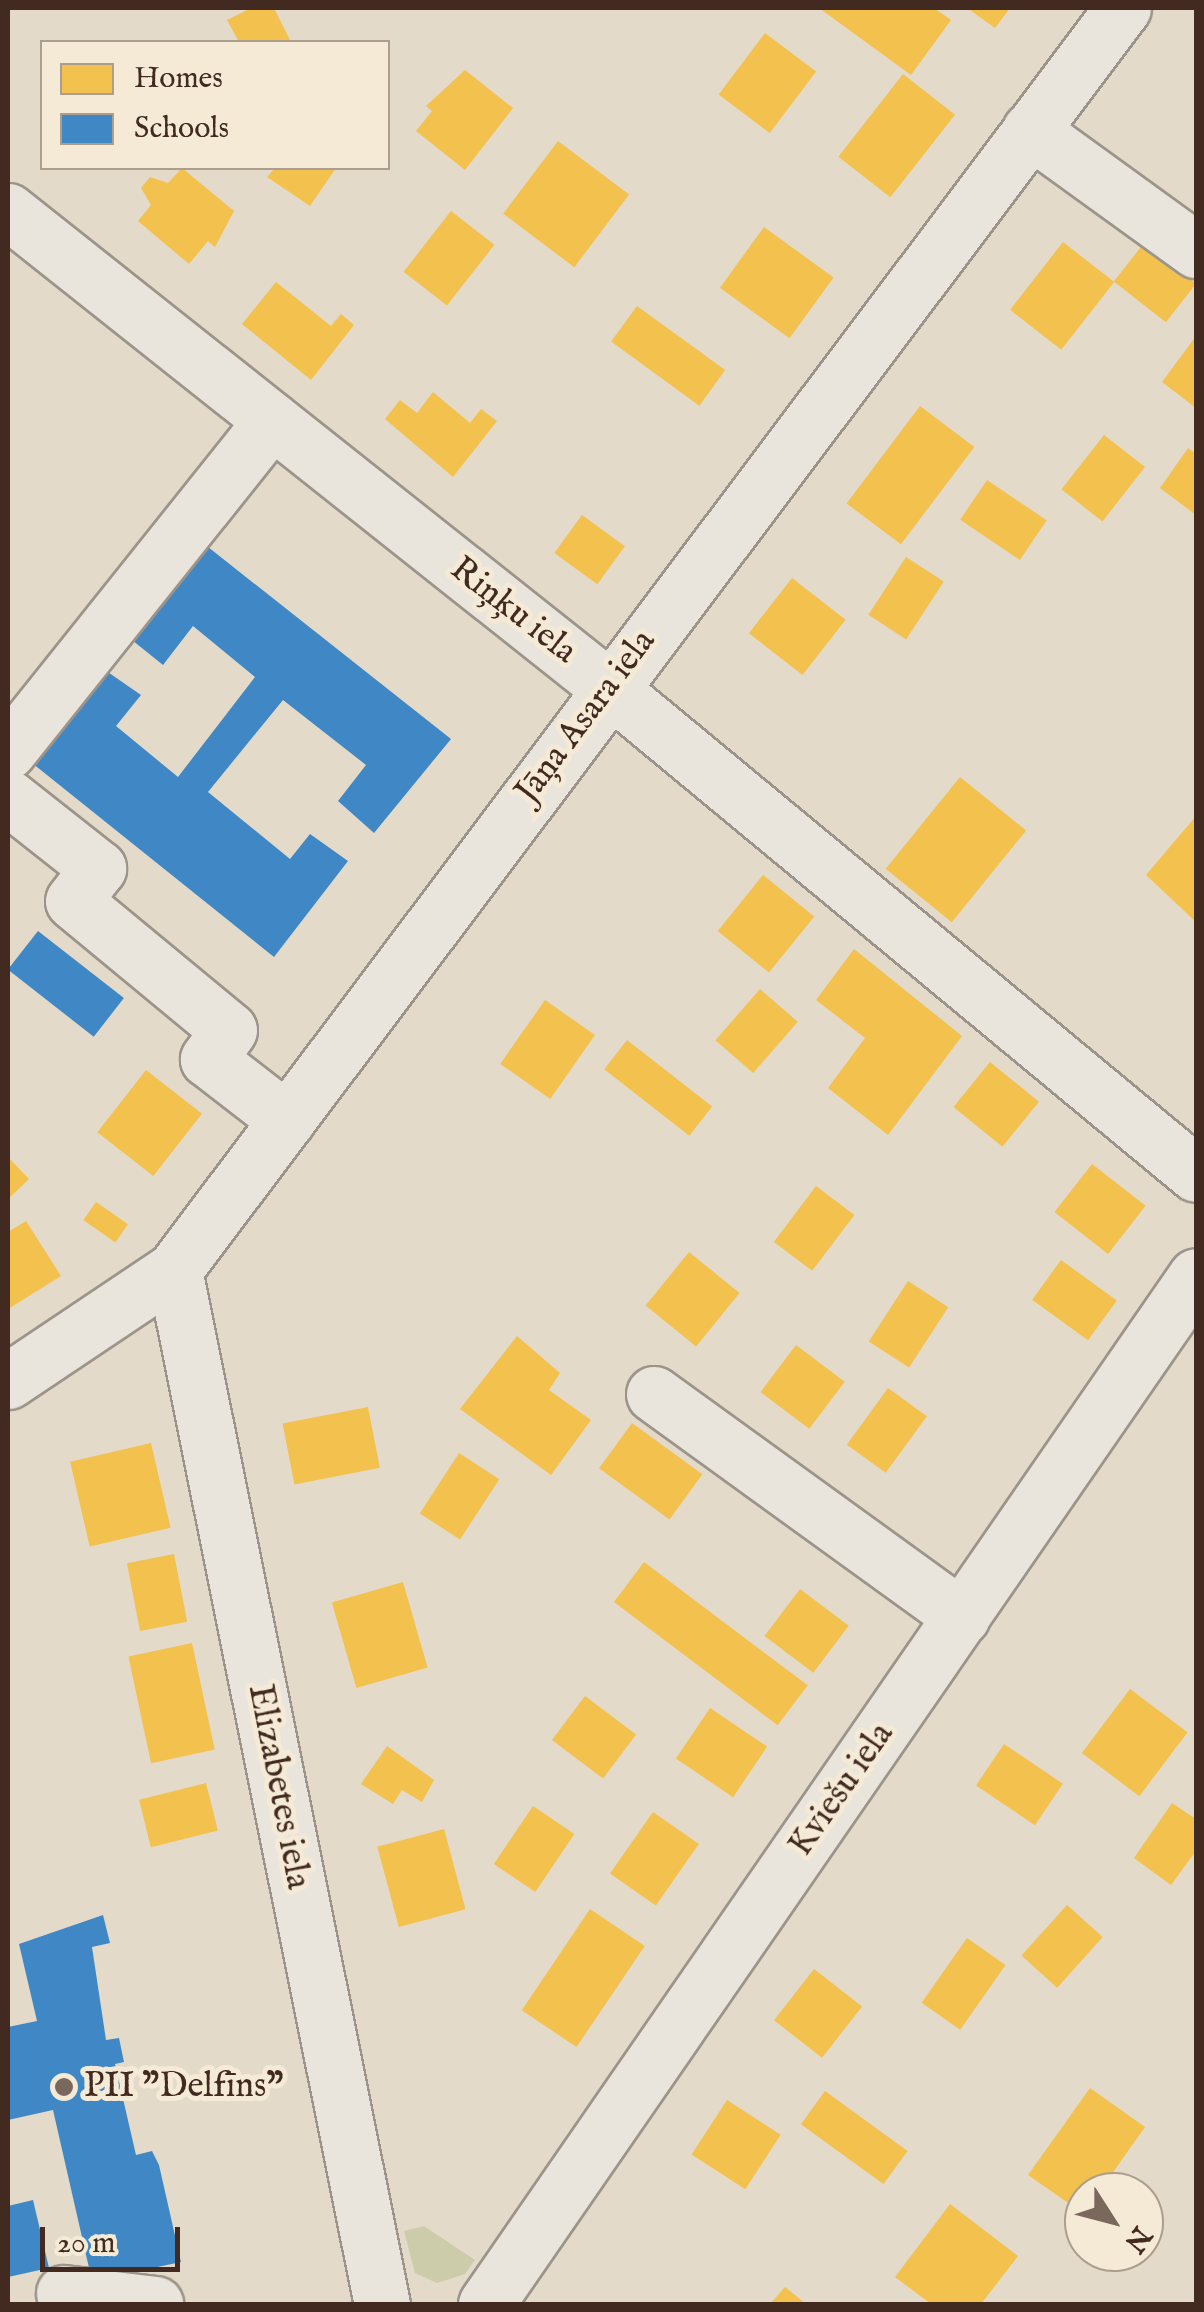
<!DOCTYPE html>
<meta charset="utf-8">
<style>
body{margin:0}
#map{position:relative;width:1204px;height:2312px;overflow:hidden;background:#e4daca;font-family:"IM FELL English",serif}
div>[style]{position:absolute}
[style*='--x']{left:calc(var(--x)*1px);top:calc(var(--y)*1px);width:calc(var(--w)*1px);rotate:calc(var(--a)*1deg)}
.green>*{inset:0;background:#ccccab}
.homes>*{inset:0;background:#f2c14e;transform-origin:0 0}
.schools>*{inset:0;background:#3f88c5;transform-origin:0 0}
.roads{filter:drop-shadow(2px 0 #9c948a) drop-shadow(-2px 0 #9c948a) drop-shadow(0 2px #9c948a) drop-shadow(0 -2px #9c948a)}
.minor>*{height:55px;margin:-27.5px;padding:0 27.5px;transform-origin:27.5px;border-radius:27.5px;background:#e9e5dd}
.dots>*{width:28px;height:28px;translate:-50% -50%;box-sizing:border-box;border:5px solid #f4ead6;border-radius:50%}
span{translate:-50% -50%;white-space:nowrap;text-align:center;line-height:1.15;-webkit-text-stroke:10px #f4ead6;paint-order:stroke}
.street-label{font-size:35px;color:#422a21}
.poi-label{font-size:35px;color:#422a21}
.left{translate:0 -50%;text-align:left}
.frame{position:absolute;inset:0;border:10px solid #422a21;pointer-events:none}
.legend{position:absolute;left:40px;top:40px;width:350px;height:130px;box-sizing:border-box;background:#f4ead6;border:2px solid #ad9d8e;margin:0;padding:12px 18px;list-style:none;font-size:30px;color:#422a21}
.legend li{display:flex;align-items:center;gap:20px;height:50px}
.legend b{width:50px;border:2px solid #ad9d8e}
.north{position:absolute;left:1064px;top:2172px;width:100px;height:100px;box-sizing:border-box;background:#f4ead6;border:2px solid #ad9d8e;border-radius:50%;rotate:126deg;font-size:28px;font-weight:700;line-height:40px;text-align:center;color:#422a21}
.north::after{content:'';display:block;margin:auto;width:35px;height:45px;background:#7b685c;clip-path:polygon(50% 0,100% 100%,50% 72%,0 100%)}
.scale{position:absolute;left:40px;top:2227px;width:140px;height:45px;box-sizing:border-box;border:5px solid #422a21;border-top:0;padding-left:12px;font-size:30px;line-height:35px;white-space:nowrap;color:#422a21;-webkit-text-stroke:8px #f4ead6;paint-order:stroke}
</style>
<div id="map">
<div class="green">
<i style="clip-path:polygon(424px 2226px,475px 2260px,465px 2274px,437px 2283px,415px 2273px,404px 2231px)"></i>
</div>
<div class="homes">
<i style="clip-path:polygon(251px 8px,274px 8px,291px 42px,239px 42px,227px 20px)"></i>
<i style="clip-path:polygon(819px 8px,934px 8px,951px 20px,911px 75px)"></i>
<i style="clip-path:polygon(967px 8px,1010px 8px,995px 28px)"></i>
<i style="left:765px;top:33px;width:64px;height:77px;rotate:37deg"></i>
<i style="clip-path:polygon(465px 70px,513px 108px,465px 170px,416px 131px,432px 111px,426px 106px)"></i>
<i style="left:903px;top:74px;width:66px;height:105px;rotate:38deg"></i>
<i style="left:558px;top:141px;width:89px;height:91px;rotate:37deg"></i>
<i style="clip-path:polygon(182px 168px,234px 211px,215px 247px,208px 241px,189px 264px,138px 221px,151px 205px,141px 188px,150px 177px,168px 183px)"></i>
<i style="clip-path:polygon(275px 168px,336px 168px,310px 206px,267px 177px)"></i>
<i style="left:451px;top:211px;width:55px;height:77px;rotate:38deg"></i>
<i style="left:764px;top:227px;width:86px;height:75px;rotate:36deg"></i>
<i style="left:1063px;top:242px;width:65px;height:86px;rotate:38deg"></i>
<i style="left:1144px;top:243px;width:66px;height:49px;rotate:38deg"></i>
<i style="clip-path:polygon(276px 282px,331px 326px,341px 314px,354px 325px,311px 380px,242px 324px)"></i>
<i style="left:637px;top:306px;width:109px;height:44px;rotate:36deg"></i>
<i style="clip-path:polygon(1196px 336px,1196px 408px,1162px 382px)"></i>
<i style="clip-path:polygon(433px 392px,470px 423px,481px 409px,497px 421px,453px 477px,385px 419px,400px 400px,417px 413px)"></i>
<i style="left:920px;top:406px;width:68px;height:122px;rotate:37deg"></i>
<i style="left:1104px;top:435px;width:52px;height:69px;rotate:38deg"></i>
<i style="clip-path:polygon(1188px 448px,1196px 454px,1196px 515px,1160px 488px)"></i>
<i style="left:987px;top:480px;width:72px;height:48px;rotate:34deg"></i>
<i style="left:582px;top:515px;width:53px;height:47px;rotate:36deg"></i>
<i style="left:906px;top:557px;width:45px;height:69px;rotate:33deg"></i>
<i style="left:792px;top:578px;width:68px;height:70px;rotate:38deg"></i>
<i style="left:960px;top:777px;width:85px;height:118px;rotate:39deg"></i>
<i style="clip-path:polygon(1196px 816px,1196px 922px,1146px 875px)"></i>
<i style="left:763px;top:875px;width:66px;height:72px;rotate:39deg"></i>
<i style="clip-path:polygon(854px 949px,962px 1036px,888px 1135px,828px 1088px,865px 1038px,816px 1000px)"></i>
<i style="left:760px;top:989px;width:50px;height:68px;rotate:41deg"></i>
<i style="left:545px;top:1000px;width:61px;height:78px;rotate:35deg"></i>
<i style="left:627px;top:1040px;width:108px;height:37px;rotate:38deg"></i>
<i style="left:990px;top:1062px;width:63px;height:58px;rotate:39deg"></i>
<i style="left:146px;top:1070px;width:71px;height:79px;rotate:38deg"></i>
<i style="clip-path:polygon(8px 1157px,29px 1179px,8px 1199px)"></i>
<i style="left:1092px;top:1164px;width:68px;height:61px;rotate:38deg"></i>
<i style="left:816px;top:1186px;width:48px;height:70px;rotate:37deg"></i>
<i style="left:96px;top:1202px;width:39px;height:22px;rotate:35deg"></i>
<i style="clip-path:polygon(26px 1221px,61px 1276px,8px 1309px,8px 1232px)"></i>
<i style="left:689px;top:1252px;width:65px;height:69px;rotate:39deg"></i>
<i style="left:1061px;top:1260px;width:69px;height:49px;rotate:36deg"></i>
<i style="left:908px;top:1281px;width:48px;height:72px;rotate:33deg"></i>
<i style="clip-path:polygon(517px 1336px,560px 1373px,549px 1390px,591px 1420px,551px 1475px,460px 1409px)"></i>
<i style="left:796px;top:1345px;width:61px;height:59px;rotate:37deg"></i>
<i style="left:888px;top:1388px;width:48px;height:70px;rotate:36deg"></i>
<i style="left:368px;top:1407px;width:62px;height:87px;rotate:79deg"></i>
<i style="left:632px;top:1423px;width:87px;height:56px;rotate:36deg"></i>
<i style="left:151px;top:1443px;width:87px;height:83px;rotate:77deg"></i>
<i style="left:459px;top:1453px;width:48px;height:72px;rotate:33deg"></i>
<i style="left:174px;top:1554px;width:69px;height:48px;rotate:79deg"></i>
<i style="left:644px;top:1562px;width:205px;height:50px;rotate:37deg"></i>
<i style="left:403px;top:1582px;width:89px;height:74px;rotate:74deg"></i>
<i style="left:800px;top:1589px;width:61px;height:59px;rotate:37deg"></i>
<i style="left:192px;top:1643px;width:109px;height:65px;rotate:78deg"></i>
<i style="left:1130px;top:1689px;width:72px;height:80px;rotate:37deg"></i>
<i style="left:585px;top:1696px;width:64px;height:55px;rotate:37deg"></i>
<i style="left:710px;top:1708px;width:69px;height:61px;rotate:34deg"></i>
<i style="left:1004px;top:1744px;width:71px;height:50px;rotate:34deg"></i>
<i style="clip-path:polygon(387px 1746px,434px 1780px,422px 1802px,402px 1790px,393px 1804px,361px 1784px)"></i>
<i style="left:206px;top:1783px;width:49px;height:69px;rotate:76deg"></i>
<i style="clip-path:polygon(1172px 1803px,1196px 1819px,1196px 1851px,1171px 1885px,1134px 1858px)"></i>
<i style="left:533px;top:1806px;width:50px;height:70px;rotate:34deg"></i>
<i style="left:653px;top:1812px;width:56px;height:75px;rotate:35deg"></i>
<i style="left:444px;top:1829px;width:83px;height:69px;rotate:75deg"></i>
<i style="left:1067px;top:1905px;width:48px;height:68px;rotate:42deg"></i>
<i style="left:590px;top:1909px;width:66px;height:122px;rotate:34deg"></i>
<i style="left:967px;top:1938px;width:47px;height:79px;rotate:35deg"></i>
<i style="left:814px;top:1969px;width:61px;height:65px;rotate:38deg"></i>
<i style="clip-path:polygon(1090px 2088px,1145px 2127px,1099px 2192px,1084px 2192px,1084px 2214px,1028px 2175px)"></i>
<i style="left:825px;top:2091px;width:102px;height:41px;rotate:36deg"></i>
<i style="left:727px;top:2100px;width:64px;height:65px;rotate:33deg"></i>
<i style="clip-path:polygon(950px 2204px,1018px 2256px,981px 2304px,931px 2304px,895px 2277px)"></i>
<i style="clip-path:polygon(785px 2287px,806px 2304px,770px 2304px)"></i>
</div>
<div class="schools">
<i style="clip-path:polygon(203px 543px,451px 739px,374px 833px,338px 801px,366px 765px,283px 700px,208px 792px,290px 859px,310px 834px,348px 861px,274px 957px,27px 759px,102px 668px,141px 695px,116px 726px,178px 777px,255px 677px,193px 626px,163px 665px,127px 636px)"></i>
<i style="left:38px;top:931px;width:109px;height:49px;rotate:38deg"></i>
<i style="clip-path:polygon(103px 1915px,110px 1943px,92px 1947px,106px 2040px,119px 2038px,124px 2062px,115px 2064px,136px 2155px,152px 2151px,159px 2165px,181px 2262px,92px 2281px,53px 2110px,8px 2120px,8px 2027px,37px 2021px,19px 1944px)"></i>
<i style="clip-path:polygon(33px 2200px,49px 2268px,8px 2277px,8px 2206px)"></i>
</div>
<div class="roads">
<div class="minor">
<i style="--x:1030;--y:130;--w:205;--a:35.9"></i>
<i style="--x:8;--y:211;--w:766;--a:38.43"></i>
<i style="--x:608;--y:687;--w:763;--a:39.63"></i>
<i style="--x:8;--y:751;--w:423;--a:-51.4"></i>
<i style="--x:8;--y:797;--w:115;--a:38.3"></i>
<i style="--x:98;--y:868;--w:41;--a:127.1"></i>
<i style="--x:73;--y:901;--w:202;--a:39.6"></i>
<i style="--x:229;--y:1030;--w:36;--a:126"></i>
<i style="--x:208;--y:1059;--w:100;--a:37.7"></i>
<i style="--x:174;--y:1270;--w:1055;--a:78.63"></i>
<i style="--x:8;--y:1381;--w:200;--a:-33.8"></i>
<i style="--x:174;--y:1270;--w:1579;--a:-53.06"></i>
<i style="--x:654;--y:1394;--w:380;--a:35.9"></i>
<i style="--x:64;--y:2293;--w:92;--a:6.9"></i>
<i style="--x:486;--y:2304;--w:1249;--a:-55.37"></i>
</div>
</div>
<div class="dots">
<i style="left:64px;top:2087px;background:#7b685c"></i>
</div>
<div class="street-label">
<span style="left:513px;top:611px;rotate:38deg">Riņķu iela</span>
<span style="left:586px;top:717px;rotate:-53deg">Jāņa Asara iela</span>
<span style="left:278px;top:1787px;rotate:79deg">Elizabetes iela</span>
<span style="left:842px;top:1790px;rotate:-55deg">Kviešu iela</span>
</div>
<div class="poi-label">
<span class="left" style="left:84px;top:2087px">PII "Delfīns"</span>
</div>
<div class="frame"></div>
<ul class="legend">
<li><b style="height:28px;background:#f2c14e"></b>Homes</li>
<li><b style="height:28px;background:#3f88c5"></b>Schools</li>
</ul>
<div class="north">N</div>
<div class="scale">20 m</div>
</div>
